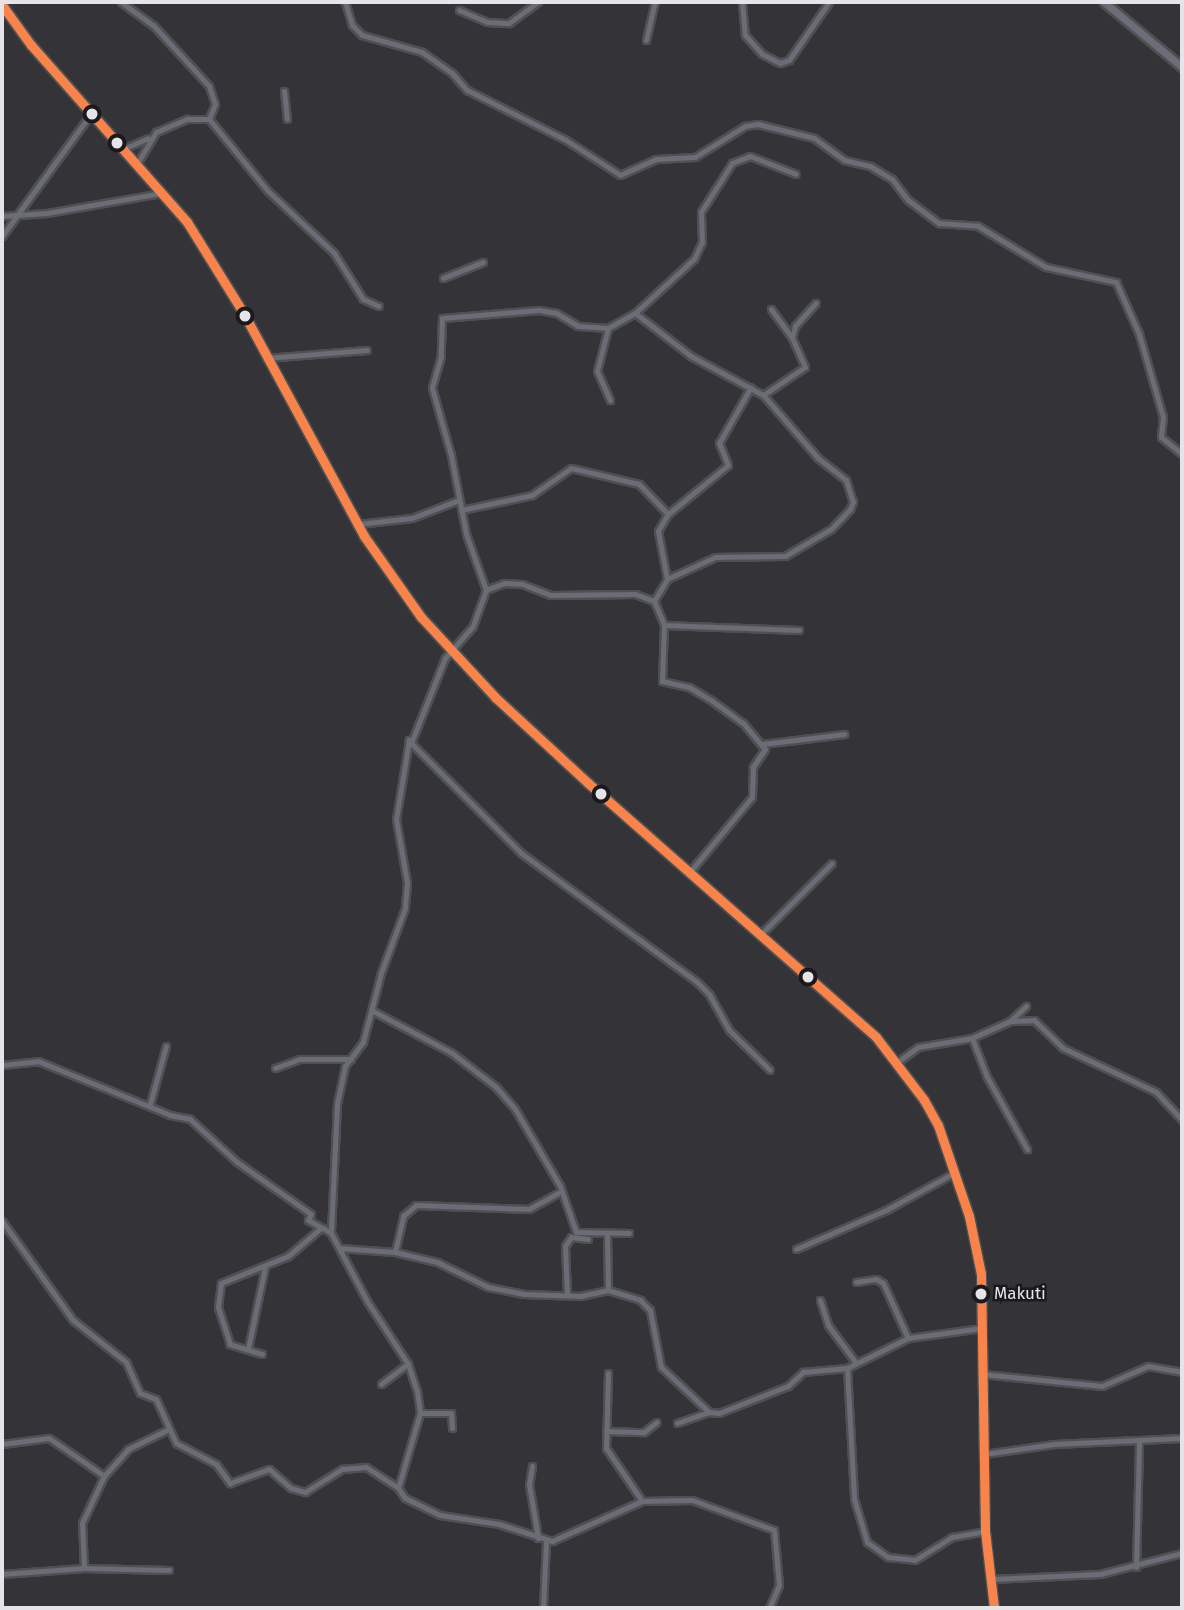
<!DOCTYPE html>
<style>
body{margin:0}
#map{position:relative;width:1184px;height:1610px;overflow:hidden;background:#343337;font-family:"Fira Sans",sans-serif}
div>[style]{position:absolute}
[style*='--x']{left:calc(var(--x)*1px);top:calc(var(--y)*1px);width:calc(var(--w)*1px);rotate:calc(var(--a)*1deg)}
.roads{filter:drop-shadow(2px 0 #505053) drop-shadow(-2px 0 #505053) drop-shadow(0 2px #505053) drop-shadow(0 -2px #505053)}
.street>*{height:5px;margin:-2.5px;padding:0 2.5px;transform-origin:2.5px;border-radius:2.5px;background:#6a6c76}
.secondary>*{height:7px;margin:-3.5px;padding:0 3.5px;transform-origin:3.5px;border-radius:3.5px;background:#6b6e79}
.bus-1>*{height:9px;margin:-4.5px;padding:0 4.5px;transform-origin:4.5px;border-radius:4.5px;background:#f8844c}
.dots>*{width:19px;height:19px;translate:-50% -50%;box-sizing:border-box;border:4px solid #1b191d;border-radius:50%}
span{translate:-50% -50%;white-space:nowrap;text-align:center;line-height:1.15;-webkit-text-stroke:5px #1b191d;paint-order:stroke}
.bus-label{font-size:17px;color:#e6e4e9}
.left{translate:0 -50%;text-align:left}
.frame{position:absolute;inset:0;border:4px solid #e6e4e9;pointer-events:none}
</style>
<div id="map">
<div class="roads">
<div class="street">
<i style="--x:121;--y:2;--w:39;--a:36"></i>
<i style="--x:153;--y:25;--w:83;--a:47.4"></i>
<i style="--x:209;--y:86;--w:19;--a:72"></i>
<i style="--x:215;--y:104;--w:16;--a:112"></i>
<i style="--x:345;--y:2;--w:24;--a:73"></i>
<i style="--x:352;--y:25;--w:14;--a:45"></i>
<i style="--x:362;--y:35;--w:62;--a:15.8"></i>
<i style="--x:422;--y:52;--w:37;--a:35"></i>
<i style="--x:452;--y:73;--w:23;--a:49"></i>
<i style="--x:467;--y:90;--w:111;--a:26.8"></i>
<i style="--x:566;--y:140;--w:64;--a:32.9"></i>
<i style="--x:620;--y:175;--w:39;--a:-24"></i>
<i style="--x:656;--y:159;--w:39;--a:-3"></i>
<i style="--x:695;--y:157;--w:59;--a:-31.8"></i>
<i style="--x:745;--y:126;--w:13;--a:-9"></i>
<i style="--x:758;--y:124;--w:58;--a:14"></i>
<i style="--x:814;--y:138;--w:37;--a:36"></i>
<i style="--x:844;--y:160;--w:27;--a:13"></i>
<i style="--x:870;--y:166;--w:26;--a:31"></i>
<i style="--x:892;--y:179;--w:26;--a:53"></i>
<i style="--x:908;--y:200;--w:39;--a:37"></i>
<i style="--x:939;--y:223;--w:39;--a:4"></i>
<i style="--x:978;--y:226;--w:79;--a:31.1"></i>
<i style="--x:1046;--y:267;--w:72;--a:12.1"></i>
<i style="--x:1116;--y:282;--w:57;--a:66.1"></i>
<i style="--x:1139;--y:334;--w:86;--a:73.9"></i>
<i style="--x:1163;--y:417;--w:20;--a:96"></i>
<i style="--x:1161;--y:437;--w:27;--a:39"></i>
<i style="--x:742;--y:2;--w:33;--a:85"></i>
<i style="--x:745;--y:35;--w:25;--a:48"></i>
<i style="--x:762;--y:54;--w:20;--a:27"></i>
<i style="--x:780;--y:63;--w:9;--a:-18"></i>
<i style="--x:789;--y:60;--w:70;--a:-55.4"></i>
<i style="--x:459;--y:10;--w:30;--a:23"></i>
<i style="--x:487;--y:22;--w:22;--a:3"></i>
<i style="--x:509;--y:23;--w:36;--a:-36"></i>
<i style="--x:646;--y:40;--w:39;--a:-77"></i>
<i style="--x:284;--y:91;--w:28;--a:84"></i>
<i style="--x:209;--y:119;--w:93;--a:50.7"></i>
<i style="--x:268;--y:191;--w:91;--a:43.2"></i>
<i style="--x:334;--y:253;--w:54;--a:57.8"></i>
<i style="--x:363;--y:299;--w:17;--a:24"></i>
<i style="--x:125;--y:148;--w:25;--a:-23"></i>
<i style="--x:138;--y:162;--w:35;--a:-59"></i>
<i style="--x:156;--y:132;--w:34;--a:-23"></i>
<i style="--x:187;--y:119;--w:22;--a:0"></i>
<i style="--x:2;--y:216;--w:45;--a:-3.8"></i>
<i style="--x:47;--y:213;--w:117;--a:-9.9"></i>
<i style="--x:2;--y:236;--w:153;--a:-54"></i>
<i style="--x:443;--y:278;--w:43;--a:-21.8"></i>
<i style="--x:771;--y:309;--w:36;--a:54"></i>
<i style="--x:635;--y:313;--w:80;--a:-42.5"></i>
<i style="--x:694;--y:259;--w:19;--a:-65"></i>
<i style="--x:702;--y:242;--w:30;--a:-92"></i>
<i style="--x:701;--y:212;--w:58;--a:-57.7"></i>
<i style="--x:732;--y:163;--w:19;--a:-21"></i>
<i style="--x:750;--y:156;--w:49;--a:21.4"></i>
<i style="--x:608;--y:328;--w:44;--a:104.3"></i>
<i style="--x:597;--y:371;--w:32;--a:66"></i>
<i style="--x:266;--y:358;--w:101;--a:-4.5"></i>
<i style="--x:763;--y:395;--w:50;--a:-33.7"></i>
<i style="--x:805;--y:367;--w:32;--a:-114"></i>
<i style="--x:792;--y:338;--w:12;--a:-76"></i>
<i style="--x:795;--y:326;--w:31;--a:-48"></i>
<i style="--x:461;--y:510;--w:73;--a:-11.9"></i>
<i style="--x:532;--y:495;--w:47;--a:-34.7"></i>
<i style="--x:571;--y:468;--w:70;--a:13.2"></i>
<i style="--x:639;--y:484;--w:42;--a:46"></i>
<i style="--x:358;--y:524;--w:54;--a:-6.3"></i>
<i style="--x:412;--y:518;--w:50;--a:-21"></i>
<i style="--x:667;--y:579;--w:53;--a:-24.6"></i>
<i style="--x:715;--y:557;--w:70;--a:-0.8"></i>
<i style="--x:785;--y:556;--w:53;--a:-30.4"></i>
<i style="--x:831;--y:529;--w:28;--a:-46"></i>
<i style="--x:850;--y:509;--w:8;--a:-67"></i>
<i style="--x:853;--y:502;--w:23;--a:-108"></i>
<i style="--x:846;--y:480;--w:36;--a:-142"></i>
<i style="--x:818;--y:458;--w:84;--a:-131.1"></i>
<i style="--x:763;--y:395;--w:82;--a:-151.6"></i>
<i style="--x:691;--y:356;--w:71;--a:-142.5"></i>
<i style="--x:635;--y:313;--w:31;--a:151"></i>
<i style="--x:608;--y:328;--w:30;--a:-176"></i>
<i style="--x:578;--y:326;--w:26;--a:-149"></i>
<i style="--x:556;--y:313;--w:17;--a:-170"></i>
<i style="--x:539;--y:310;--w:97;--a:175.3"></i>
<i style="--x:442;--y:318;--w:38;--a:92"></i>
<i style="--x:441;--y:356;--w:33;--a:106"></i>
<i style="--x:432;--y:388;--w:70;--a:74.2"></i>
<i style="--x:451;--y:455;--w:80;--a:79.2"></i>
<i style="--x:466;--y:534;--w:59;--a:70.3"></i>
<i style="--x:486;--y:590;--w:38;--a:110"></i>
<i style="--x:473;--y:626;--w:43;--a:131.2"></i>
<i style="--x:445;--y:658;--w:92;--a:111.8"></i>
<i style="--x:411;--y:743;--w:4;--a:-124"></i>
<i style="--x:409;--y:740;--w:80;--a:99.3"></i>
<i style="--x:396;--y:819;--w:65;--a:80.2"></i>
<i style="--x:407;--y:883;--w:25;--a:95"></i>
<i style="--x:405;--y:908;--w:69;--a:110.3"></i>
<i style="--x:381;--y:973;--w:71;--a:104.6"></i>
<i style="--x:363;--y:1042;--w:30;--a:127"></i>
<i style="--x:345;--y:1066;--w:39;--a:102"></i>
<i style="--x:337;--y:1104;--w:129;--a:92.7"></i>
<i style="--x:331;--y:1233;--w:77;--a:62.1"></i>
<i style="--x:367;--y:1301;--w:75;--a:56.9"></i>
<i style="--x:408;--y:1364;--w:28;--a:72"></i>
<i style="--x:417;--y:1391;--w:22;--a:82"></i>
<i style="--x:420;--y:1413;--w:78;--a:106.3"></i>
<i style="--x:398;--y:1488;--w:12;--a:55"></i>
<i style="--x:405;--y:1498;--w:39;--a:26"></i>
<i style="--x:440;--y:1515;--w:60;--a:8.7"></i>
<i style="--x:499;--y:1524;--w:56;--a:17.8"></i>
<i style="--x:552;--y:1541;--w:98;--a:-24"></i>
<i style="--x:642;--y:1501;--w:50;--a:-1.1"></i>
<i style="--x:692;--y:1500;--w:87;--a:20.1"></i>
<i style="--x:774;--y:1530;--w:55;--a:84.8"></i>
<i style="--x:779;--y:1585;--w:25;--a:113"></i>
<i style="--x:486;--y:590;--w:19;--a:-21"></i>
<i style="--x:504;--y:583;--w:18;--a:3"></i>
<i style="--x:522;--y:584;--w:31;--a:21"></i>
<i style="--x:551;--y:595;--w:84;--a:-0.7"></i>
<i style="--x:635;--y:594;--w:20;--a:20"></i>
<i style="--x:654;--y:601;--w:26;--a:67"></i>
<i style="--x:664;--y:625;--w:135;--a:2.1"></i>
<i style="--x:654;--y:601;--w:26;--a:-59"></i>
<i style="--x:667;--y:579;--w:49;--a:-100.6"></i>
<i style="--x:658;--y:531;--w:20;--a:-60"></i>
<i style="--x:668;--y:514;--w:77;--a:-39.2"></i>
<i style="--x:728;--y:465;--w:24;--a:-112"></i>
<i style="--x:719;--y:443;--w:64;--a:-60.3"></i>
<i style="--x:664;--y:625;--w:56;--a:92"></i>
<i style="--x:662;--y:681;--w:28;--a:13"></i>
<i style="--x:689;--y:687;--w:26;--a:31"></i>
<i style="--x:711;--y:700;--w:39;--a:36"></i>
<i style="--x:743;--y:723;--w:34;--a:50"></i>
<i style="--x:765;--y:749;--w:22;--a:124"></i>
<i style="--x:753;--y:767;--w:30;--a:92"></i>
<i style="--x:752;--y:797;--w:99;--a:129.7"></i>
<i style="--x:411;--y:743;--w:156;--a:45"></i>
<i style="--x:521;--y:853;--w:217;--a:36.2"></i>
<i style="--x:696;--y:981;--w:18;--a:45"></i>
<i style="--x:709;--y:994;--w:41;--a:60.9"></i>
<i style="--x:729;--y:1030;--w:57;--a:44.3"></i>
<i style="--x:763;--y:744;--w:82;--a:-7"></i>
<i style="--x:761;--y:934;--w:100;--a:-45"></i>
<i style="--x:373;--y:1011;--w:89;--a:28"></i>
<i style="--x:452;--y:1053;--w:56;--a:37.7"></i>
<i style="--x:496;--y:1087;--w:29;--a:49"></i>
<i style="--x:515;--y:1109;--w:89;--a:59.7"></i>
<i style="--x:560;--y:1186;--w:49;--a:70.8"></i>
<i style="--x:576;--y:1232;--w:53;--a:1.1"></i>
<i style="--x:1010;--y:1021;--w:22;--a:-43"></i>
<i style="--x:972;--y:1038;--w:40;--a:69"></i>
<i style="--x:986;--y:1075;--w:85;--a:61"></i>
<i style="--x:896;--y:1063;--w:27;--a:-36"></i>
<i style="--x:918;--y:1047;--w:55;--a:-9.5"></i>
<i style="--x:972;--y:1038;--w:42;--a:-24.1"></i>
<i style="--x:1010;--y:1021;--w:24;--a:-2"></i>
<i style="--x:1034;--y:1020;--w:40;--a:44"></i>
<i style="--x:1063;--y:1048;--w:103;--a:25.3"></i>
<i style="--x:1156;--y:1092;--w:38;--a:47"></i>
<i style="--x:2;--y:1065;--w:36;--a:-6"></i>
<i style="--x:38;--y:1061;--w:143;--a:22.2"></i>
<i style="--x:170;--y:1115;--w:20;--a:11"></i>
<i style="--x:190;--y:1119;--w:64;--a:42.5"></i>
<i style="--x:237;--y:1162;--w:90;--a:35.1"></i>
<i style="--x:311;--y:1214;--w:7;--a:117"></i>
<i style="--x:308;--y:1220;--w:26;--a:29"></i>
<i style="--x:275;--y:1068;--w:27;--a:-20"></i>
<i style="--x:300;--y:1059;--w:51;--a:0"></i>
<i style="--x:150;--y:1104;--w:60;--a:-74.6"></i>
<i style="--x:2;--y:1221;--w:122;--a:54.4"></i>
<i style="--x:73;--y:1320;--w:68;--a:38.4"></i>
<i style="--x:126;--y:1362;--w:34;--a:66"></i>
<i style="--x:140;--y:1393;--w:17;--a:21"></i>
<i style="--x:156;--y:1399;--w:48;--a:65.6"></i>
<i style="--x:176;--y:1443;--w:45;--a:27.7"></i>
<i style="--x:216;--y:1464;--w:24;--a:54"></i>
<i style="--x:230;--y:1483;--w:41;--a:-19.7"></i>
<i style="--x:269;--y:1469;--w:29;--a:41"></i>
<i style="--x:291;--y:1488;--w:15;--a:16"></i>
<i style="--x:305;--y:1492;--w:44;--a:-31.9"></i>
<i style="--x:342;--y:1469;--w:24;--a:-5"></i>
<i style="--x:366;--y:1467;--w:38;--a:33"></i>
<i style="--x:607;--y:1234;--w:56;--a:89"></i>
<i style="--x:339;--y:1248;--w:56;--a:4.1"></i>
<i style="--x:395;--y:1252;--w:43;--a:13.4"></i>
<i style="--x:437;--y:1262;--w:57;--a:26.1"></i>
<i style="--x:488;--y:1287;--w:37;--a:11"></i>
<i style="--x:524;--y:1294;--w:56;--a:2"></i>
<i style="--x:580;--y:1296;--w:29;--a:-12"></i>
<i style="--x:608;--y:1290;--w:34;--a:17"></i>
<i style="--x:640;--y:1300;--w:14;--a:45"></i>
<i style="--x:650;--y:1310;--w:58;--a:79.1"></i>
<i style="--x:661;--y:1367;--w:66;--a:43.2"></i>
<i style="--x:709;--y:1412;--w:10;--a:6"></i>
<i style="--x:719;--y:1413;--w:74;--a:-21.4"></i>
<i style="--x:788;--y:1386;--w:21;--a:-43"></i>
<i style="--x:803;--y:1372;--w:44;--a:-5.2"></i>
<i style="--x:847;--y:1368;--w:68;--a:-26.2"></i>
<i style="--x:908;--y:1338;--w:75;--a:-7.7"></i>
<i style="--x:796;--y:1249;--w:98;--a:-23.4"></i>
<i style="--x:886;--y:1210;--w:77;--a:-28.6"></i>
<i style="--x:395;--y:1252;--w:37;--a:-77"></i>
<i style="--x:403;--y:1216;--w:17;--a:-40"></i>
<i style="--x:416;--y:1205;--w:113;--a:2"></i>
<i style="--x:529;--y:1209;--w:37;--a:-29"></i>
<i style="--x:856;--y:1282;--w:20;--a:-9"></i>
<i style="--x:876;--y:1279;--w:8;--a:30"></i>
<i style="--x:883;--y:1283;--w:60;--a:65.6"></i>
<i style="--x:567;--y:1294;--w:48;--a:-92.4"></i>
<i style="--x:565;--y:1246;--w:11;--a:-56"></i>
<i style="--x:571;--y:1237;--w:17;--a:7"></i>
<i style="--x:820;--y:1300;--w:26;--a:72"></i>
<i style="--x:828;--y:1325;--w:47;--a:53.6"></i>
<i style="--x:248;--y:1349;--w:84;--a:-78.3"></i>
<i style="--x:262;--y:1354;--w:34;--a:-163"></i>
<i style="--x:230;--y:1344;--w:39;--a:-108"></i>
<i style="--x:218;--y:1307;--w:24;--a:-83"></i>
<i style="--x:221;--y:1283;--w:72;--a:-21.9"></i>
<i style="--x:288;--y:1256;--w:43;--a:-40.3"></i>
<i style="--x:847;--y:1368;--w:131;--a:86.9"></i>
<i style="--x:854;--y:1499;--w:45;--a:73.2"></i>
<i style="--x:867;--y:1542;--w:26;--a:36"></i>
<i style="--x:888;--y:1557;--w:27;--a:6"></i>
<i style="--x:915;--y:1560;--w:44;--a:-31.9"></i>
<i style="--x:952;--y:1537;--w:34;--a:-10"></i>
<i style="--x:608;--y:1373;--w:75;--a:91.5"></i>
<i style="--x:606;--y:1448;--w:64;--a:55.8"></i>
<i style="--x:982;--y:1374;--w:121;--a:5.7"></i>
<i style="--x:1102;--y:1386;--w:50;--a:-23.5"></i>
<i style="--x:1148;--y:1366;--w:35;--a:10"></i>
<i style="--x:381;--y:1384;--w:34;--a:-37"></i>
<i style="--x:420;--y:1413;--w:31;--a:0"></i>
<i style="--x:451;--y:1413;--w:15;--a:86"></i>
<i style="--x:677;--y:1423;--w:34;--a:-19"></i>
<i style="--x:606;--y:1431;--w:38;--a:2"></i>
<i style="--x:644;--y:1432;--w:16;--a:-38"></i>
<i style="--x:2;--y:1444;--w:47;--a:-7.3"></i>
<i style="--x:49;--y:1438;--w:67;--a:34.6"></i>
<i style="--x:984;--y:1454;--w:71;--a:-8.1"></i>
<i style="--x:1054;--y:1444;--w:128;--a:-2.7"></i>
<i style="--x:532;--y:1466;--w:18;--a:99"></i>
<i style="--x:529;--y:1484;--w:55;--a:80.5"></i>
<i style="--x:1136;--y:1567;--w:127;--a:-88.6"></i>
<i style="--x:84;--y:1568;--w:85;--a:1.3"></i>
<i style="--x:2;--y:1574;--w:82;--a:-4.2"></i>
<i style="--x:84;--y:1568;--w:45;--a:-92.5"></i>
<i style="--x:82;--y:1523;--w:52;--a:-64.9"></i>
<i style="--x:104;--y:1476;--w:36;--a:-48"></i>
<i style="--x:128;--y:1449;--w:46;--a:-26"></i>
<i style="--x:991;--y:1579;--w:109;--a:-2.6"></i>
<i style="--x:1100;--y:1574;--w:85;--a:-14.4"></i>
<i style="--x:543;--y:1608;--w:67;--a:-87.4"></i>
</div>
<div class="secondary">
<i style="--x:1104;--y:2;--w:102;--a:39.8"></i>
<i style="--x:2;--y:5;--w:49;--a:54.1"></i>
<i style="--x:31;--y:45;--w:236;--a:48.6"></i>
<i style="--x:187;--y:222;--w:108;--a:58.2"></i>
<i style="--x:244;--y:314;--w:252;--a:61.6"></i>
<i style="--x:364;--y:536;--w:99;--a:54.9"></i>
<i style="--x:421;--y:617;--w:110;--a:47.2"></i>
<i style="--x:496;--y:698;--w:125;--a:42.7"></i>
<i style="--x:588;--y:783;--w:384;--a:41.4"></i>
<i style="--x:876;--y:1037;--w:79;--a:52.7"></i>
<i style="--x:924;--y:1100;--w:29;--a:61"></i>
<i style="--x:938;--y:1125;--w:96;--a:71.2"></i>
<i style="--x:969;--y:1216;--w:59;--a:78.3"></i>
<i style="--x:981;--y:1274;--w:257;--a:89.1"></i>
<i style="--x:985;--y:1531;--w:78;--a:83.3"></i>
</div>
</div>
<div class="bus-1">
<i style="--x:2;--y:5;--w:49;--a:54.1"></i>
<i style="--x:31;--y:45;--w:236;--a:48.6"></i>
<i style="--x:187;--y:222;--w:108;--a:58.2"></i>
<i style="--x:244;--y:314;--w:252;--a:61.6"></i>
<i style="--x:364;--y:536;--w:99;--a:54.9"></i>
<i style="--x:421;--y:617;--w:110;--a:47.2"></i>
<i style="--x:496;--y:698;--w:125;--a:42.7"></i>
<i style="--x:588;--y:783;--w:384;--a:41.4"></i>
<i style="--x:876;--y:1037;--w:79;--a:52.7"></i>
<i style="--x:924;--y:1100;--w:29;--a:61"></i>
<i style="--x:938;--y:1125;--w:96;--a:71.2"></i>
<i style="--x:969;--y:1216;--w:59;--a:78.3"></i>
<i style="--x:981;--y:1274;--w:257;--a:89.1"></i>
<i style="--x:985;--y:1531;--w:78;--a:83.3"></i>
</div>
<div class="dots">
<i style="left:92px;top:114px;background:#e6e4e9"></i>
<i style="left:117px;top:143px;background:#e6e4e9"></i>
<i style="left:245px;top:316px;background:#e6e4e9"></i>
<i style="left:601px;top:794px;background:#e6e4e9"></i>
<i style="left:808px;top:977px;background:#e6e4e9"></i>
<i style="left:981px;top:1294px;background:#e6e4e9"></i>
</div>
<div class="bus-label">
<span class="left" style="left:994px;top:1294px">Makuti</span>
</div>
<div class="frame"></div>
</div>
